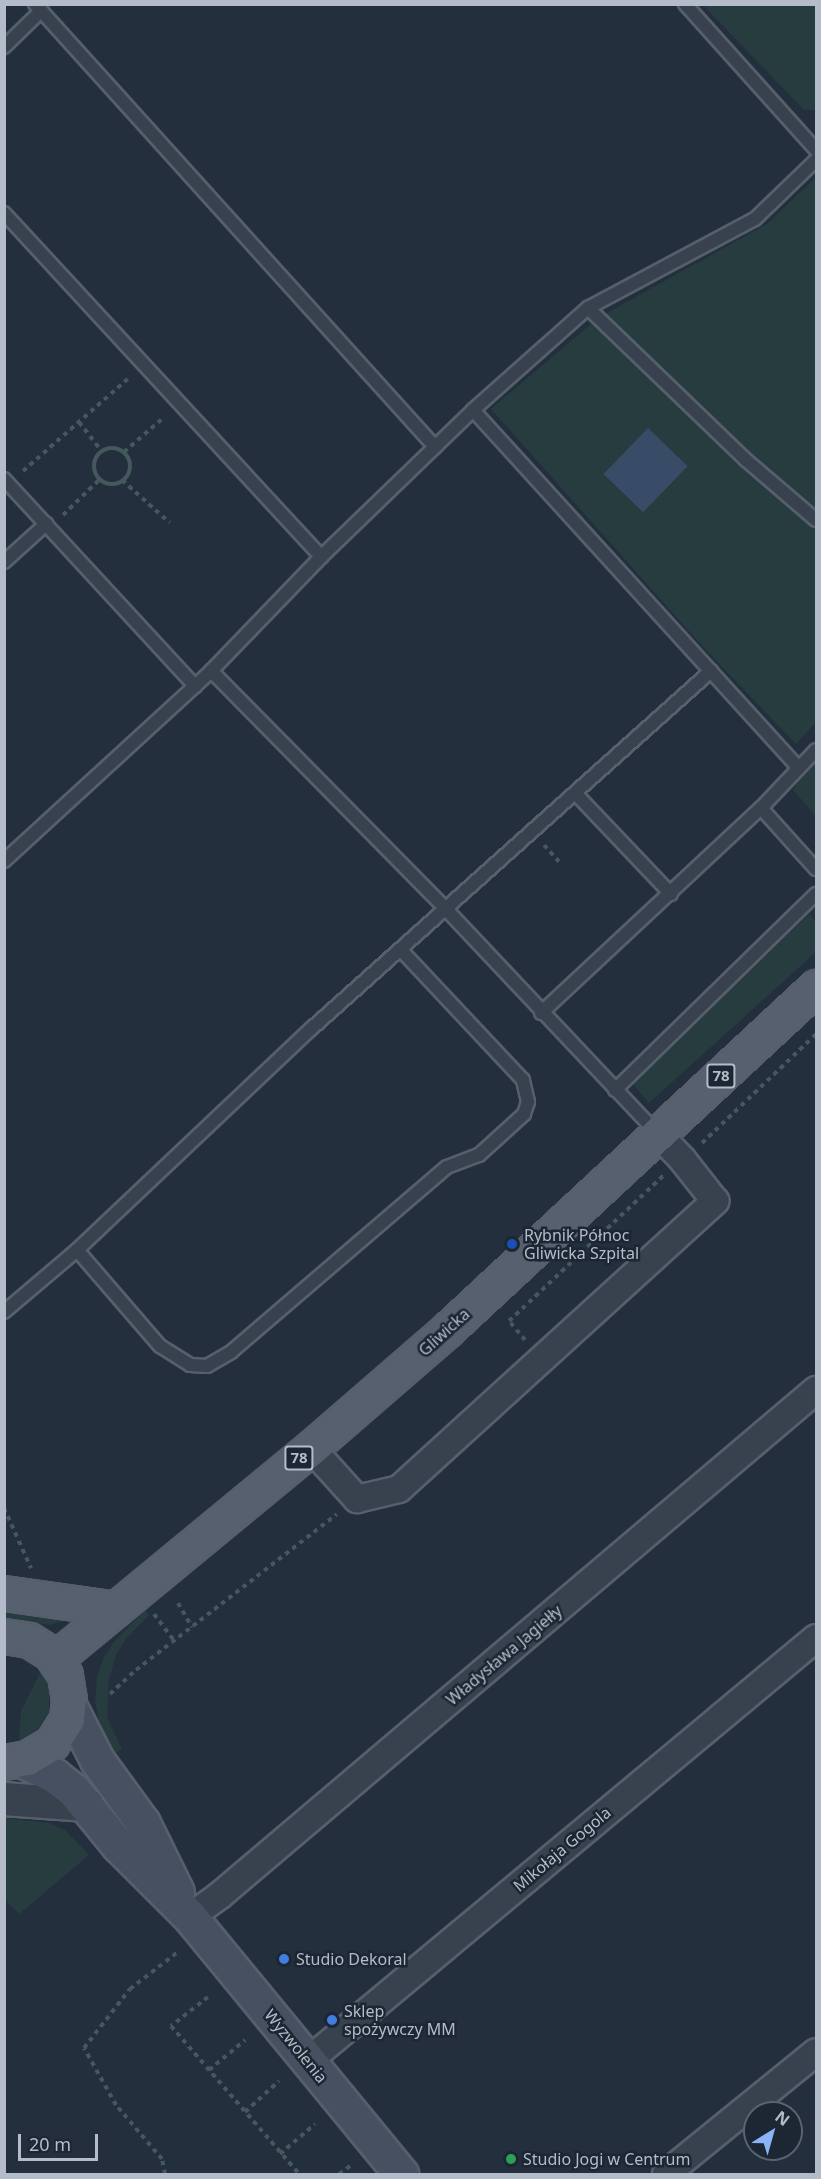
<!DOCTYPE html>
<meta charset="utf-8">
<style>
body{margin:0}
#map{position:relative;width:821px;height:2179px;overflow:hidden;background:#242f3e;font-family:"Noto Sans",sans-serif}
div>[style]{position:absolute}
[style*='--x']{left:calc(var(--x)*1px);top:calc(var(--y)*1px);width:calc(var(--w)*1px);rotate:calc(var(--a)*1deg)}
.green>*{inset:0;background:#263c3f}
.water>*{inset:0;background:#394c67;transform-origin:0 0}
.path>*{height:4px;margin-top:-2px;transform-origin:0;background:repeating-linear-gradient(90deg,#44595c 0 4.5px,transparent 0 9px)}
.path>.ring{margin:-2px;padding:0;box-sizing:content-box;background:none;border:4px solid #44595c;border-radius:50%}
.roads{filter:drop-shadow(2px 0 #565f6c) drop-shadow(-2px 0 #565f6c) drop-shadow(0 2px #565f6c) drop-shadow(0 -2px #565f6c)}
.service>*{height:12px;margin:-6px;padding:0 6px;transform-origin:6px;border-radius:6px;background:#38414e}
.minor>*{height:26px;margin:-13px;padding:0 13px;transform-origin:13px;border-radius:13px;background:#38414e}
.tertiary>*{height:32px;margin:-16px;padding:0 16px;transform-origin:16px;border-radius:16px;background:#38414e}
.secondary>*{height:33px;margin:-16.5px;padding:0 16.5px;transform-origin:16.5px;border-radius:16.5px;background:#465061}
.primary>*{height:33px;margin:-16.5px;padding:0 16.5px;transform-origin:16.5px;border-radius:16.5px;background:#56606e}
.dots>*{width:16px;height:16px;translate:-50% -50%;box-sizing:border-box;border:3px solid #1d2633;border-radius:50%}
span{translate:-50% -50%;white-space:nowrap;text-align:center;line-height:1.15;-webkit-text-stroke:5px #1d2633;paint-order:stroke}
.shield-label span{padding:2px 4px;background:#1d2633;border:2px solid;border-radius:4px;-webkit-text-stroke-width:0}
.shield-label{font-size:15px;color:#b4bcc9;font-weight:700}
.poi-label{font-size:16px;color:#b4bcc9}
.left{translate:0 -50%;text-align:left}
.street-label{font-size:16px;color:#b4bcc9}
.frame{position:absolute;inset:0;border:6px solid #b4bcc9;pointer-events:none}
.north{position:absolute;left:743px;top:2101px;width:60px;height:60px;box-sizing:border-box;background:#1d2633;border:2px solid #59626f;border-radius:50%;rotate:37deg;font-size:16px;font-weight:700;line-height:24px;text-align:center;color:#b4bcc9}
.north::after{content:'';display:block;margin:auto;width:21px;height:27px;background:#8ab4f8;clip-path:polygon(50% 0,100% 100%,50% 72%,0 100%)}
.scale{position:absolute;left:18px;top:2134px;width:80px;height:27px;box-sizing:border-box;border:3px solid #b4bcc9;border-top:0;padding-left:8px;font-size:18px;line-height:21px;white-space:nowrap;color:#b4bcc9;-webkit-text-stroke:4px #1d2633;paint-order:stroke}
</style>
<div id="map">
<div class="green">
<i style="clip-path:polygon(703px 5px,816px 5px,816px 110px,804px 110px)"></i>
<i style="clip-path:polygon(816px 177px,816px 722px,796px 744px,704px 648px,491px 409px,598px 318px,767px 224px)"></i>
<i style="clip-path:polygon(816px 756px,816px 816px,793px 790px)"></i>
<i style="clip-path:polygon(809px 914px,816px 922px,816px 952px,649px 1103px,632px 1083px)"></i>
<i style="clip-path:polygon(4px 1605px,68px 1617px,68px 1619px,51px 1625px,5px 1619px)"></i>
<i style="clip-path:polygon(145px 1610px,149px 1615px,125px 1640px,116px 1655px,109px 1679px,107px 1717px,122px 1749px,113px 1755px,99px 1720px,95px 1702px,97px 1676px,103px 1659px,113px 1643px)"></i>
<i style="clip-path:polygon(41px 1671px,49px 1687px,49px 1711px,39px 1728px,19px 1741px,21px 1711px)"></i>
<i style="clip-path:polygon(5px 1818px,49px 1823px,65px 1830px,89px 1855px,19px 1914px,5px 1899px)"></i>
</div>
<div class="water">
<i style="left:648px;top:428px;width:55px;height:64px;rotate:44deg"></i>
</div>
<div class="path">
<i style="--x:79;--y:422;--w:37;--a:52"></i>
<i class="ring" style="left:94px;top:448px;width:32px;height:32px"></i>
<i style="--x:124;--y:452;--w:50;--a:-41"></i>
<i style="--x:23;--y:471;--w:142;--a:-41.3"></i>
<i style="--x:122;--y:480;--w:64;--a:41.9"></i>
<i style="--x:63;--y:515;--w:52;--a:-44.2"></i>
<i style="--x:544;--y:845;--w:24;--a:48"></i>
<i style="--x:702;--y:1143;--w:158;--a:-43.7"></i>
<i style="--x:525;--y:1340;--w:25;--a:-130"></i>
<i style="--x:509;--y:1321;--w:213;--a:-43.3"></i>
<i style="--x:4;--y:1508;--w:66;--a:65.8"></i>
<i style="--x:178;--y:1603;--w:28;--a:60"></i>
<i style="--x:154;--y:1614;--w:34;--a:53"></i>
<i style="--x:110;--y:1694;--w:35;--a:-43"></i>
<i style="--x:136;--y:1670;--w:254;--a:-37.8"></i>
<i style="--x:208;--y:1997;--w:47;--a:141.9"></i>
<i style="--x:171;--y:2026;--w:196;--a:49.1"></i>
<i style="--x:209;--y:2070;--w:47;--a:-39.8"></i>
<i style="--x:245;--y:2112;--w:46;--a:-42.4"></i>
<i style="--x:280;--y:2154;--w:46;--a:-40.6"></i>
<i style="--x:165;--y:2174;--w:15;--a:-101"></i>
<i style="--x:162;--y:2159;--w:71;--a:-130.4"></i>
<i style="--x:116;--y:2105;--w:65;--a:-119.3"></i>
<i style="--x:84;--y:2048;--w:75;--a:-52.1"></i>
<i style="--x:130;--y:1989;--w:62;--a:-37.8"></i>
<i style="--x:339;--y:2174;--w:14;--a:-36"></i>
</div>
<div class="roads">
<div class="service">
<i style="--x:35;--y:4;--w:597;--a:47.92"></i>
<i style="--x:685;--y:4;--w:196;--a:48.1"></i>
<i style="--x:4;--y:47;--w:52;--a:-44.2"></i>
<i style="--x:4;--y:213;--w:468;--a:47.3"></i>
<i style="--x:588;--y:308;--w:219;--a:43.9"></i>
<i style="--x:746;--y:460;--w:92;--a:40.6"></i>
<i style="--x:473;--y:410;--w:484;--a:47.7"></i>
<i style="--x:4;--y:479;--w:282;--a:47.3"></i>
<i style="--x:4;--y:562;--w:57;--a:-42.1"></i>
<i style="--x:576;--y:794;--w:138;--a:46.5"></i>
<i style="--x:761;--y:808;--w:82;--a:48"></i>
<i style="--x:4;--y:861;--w:281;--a:-42.5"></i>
<i style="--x:541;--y:1013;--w:301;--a:-43"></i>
<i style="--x:761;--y:808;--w:80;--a:-46.5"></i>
<i style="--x:615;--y:1090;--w:281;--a:-44.3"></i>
<i style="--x:657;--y:1133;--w:306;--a:-133.3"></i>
<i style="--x:447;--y:910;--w:336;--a:-134.6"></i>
<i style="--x:211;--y:671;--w:158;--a:-46"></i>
<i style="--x:321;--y:557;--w:211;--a:-44"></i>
<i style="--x:473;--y:410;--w:154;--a:-41.6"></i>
<i style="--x:588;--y:308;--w:189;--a:-28.1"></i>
<i style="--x:755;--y:219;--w:85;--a:-44"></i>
<i style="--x:77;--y:1250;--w:127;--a:49.2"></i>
<i style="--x:160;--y:1346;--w:36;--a:32"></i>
<i style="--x:190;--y:1365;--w:17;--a:3"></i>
<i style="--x:207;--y:1366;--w:28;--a:-30"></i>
<i style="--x:231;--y:1352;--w:284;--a:-40.6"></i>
<i style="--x:447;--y:1167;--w:34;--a:-21"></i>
<i style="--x:479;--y:1155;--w:61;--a:-42.3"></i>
<i style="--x:524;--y:1114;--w:13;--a:-72"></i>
<i style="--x:528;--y:1102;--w:23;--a:-103"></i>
<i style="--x:523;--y:1080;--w:178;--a:-133.2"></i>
<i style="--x:4;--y:1312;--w:96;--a:-40.3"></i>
<i style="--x:77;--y:1250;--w:322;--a:-43.4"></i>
<i style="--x:311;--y:1029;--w:537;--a:-41.83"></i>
</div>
<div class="minor">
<i style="--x:311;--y:1448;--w:69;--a:48"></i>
<i style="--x:357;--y:1499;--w:43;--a:-13.4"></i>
<i style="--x:399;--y:1489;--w:428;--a:-42.3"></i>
<i style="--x:715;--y:1201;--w:53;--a:-128.2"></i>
<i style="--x:682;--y:1159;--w:35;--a:-134"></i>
<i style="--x:190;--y:1917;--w:36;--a:-36"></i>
<i style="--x:219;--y:1896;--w:783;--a:-40.28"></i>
<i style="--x:308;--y:2061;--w:661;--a:-39.78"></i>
<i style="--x:666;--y:2174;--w:193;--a:-39.1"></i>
</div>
<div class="tertiary">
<i style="--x:4;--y:1799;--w:83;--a:4.1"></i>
</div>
<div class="secondary">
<i style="--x:69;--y:1705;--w:62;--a:63"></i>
<i style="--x:97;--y:1760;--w:78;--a:53.9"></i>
<i style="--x:143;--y:1823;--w:77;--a:63.8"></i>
<i style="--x:21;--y:1760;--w:38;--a:25"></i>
<i style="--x:55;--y:1776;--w:23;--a:38"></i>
<i style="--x:73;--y:1790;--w:71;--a:50.7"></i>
<i style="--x:118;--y:1845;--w:102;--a:45"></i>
<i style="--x:190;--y:1917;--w:333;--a:50.6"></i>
</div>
<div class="primary">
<i style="--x:4;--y:1593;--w:113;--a:8.1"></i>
<i style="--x:4;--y:1636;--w:25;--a:9"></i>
<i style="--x:29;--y:1640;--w:26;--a:32"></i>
<i style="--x:51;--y:1654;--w:25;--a:56"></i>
<i style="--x:65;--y:1675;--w:24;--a:81"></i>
<i style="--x:69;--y:1699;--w:20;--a:96"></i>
<i style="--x:67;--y:1719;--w:28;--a:122"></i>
<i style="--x:52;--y:1743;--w:29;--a:149"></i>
<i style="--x:27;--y:1758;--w:23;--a:170"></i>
<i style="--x:55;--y:1659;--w:332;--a:-39.5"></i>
<i style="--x:311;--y:1448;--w:180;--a:-40.9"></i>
<i style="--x:447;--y:1330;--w:504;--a:-42.91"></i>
</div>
</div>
<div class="dots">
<i style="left:512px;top:1244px;background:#1a4fb4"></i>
<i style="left:284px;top:1959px;background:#3f7fe0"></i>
<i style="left:332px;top:2020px;background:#3f7fe0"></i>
<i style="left:511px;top:2159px;background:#2e9e5b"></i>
</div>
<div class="shield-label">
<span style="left:721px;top:1076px">78</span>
<span style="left:299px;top:1458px">78</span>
</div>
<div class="poi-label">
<span class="left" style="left:524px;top:1244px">Rybnik Północ<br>Gliwicka Szpital</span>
<span class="left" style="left:296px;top:1959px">Studio Dekoral</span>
<span class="left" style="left:344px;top:2020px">Sklep<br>spożywczy MM</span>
<span class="left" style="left:523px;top:2159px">Studio Jogi w Centrum</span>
</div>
<div class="street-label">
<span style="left:444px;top:1332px;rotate:-42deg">Gliwicka</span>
<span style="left:504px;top:1655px;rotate:-40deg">Władysława Jagiełły</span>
<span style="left:562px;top:1849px;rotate:-40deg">Mikołaja Gogola</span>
<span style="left:296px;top:2046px;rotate:51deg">Wyzwolenia</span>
</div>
<div class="frame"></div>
<div class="north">N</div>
<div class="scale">20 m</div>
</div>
